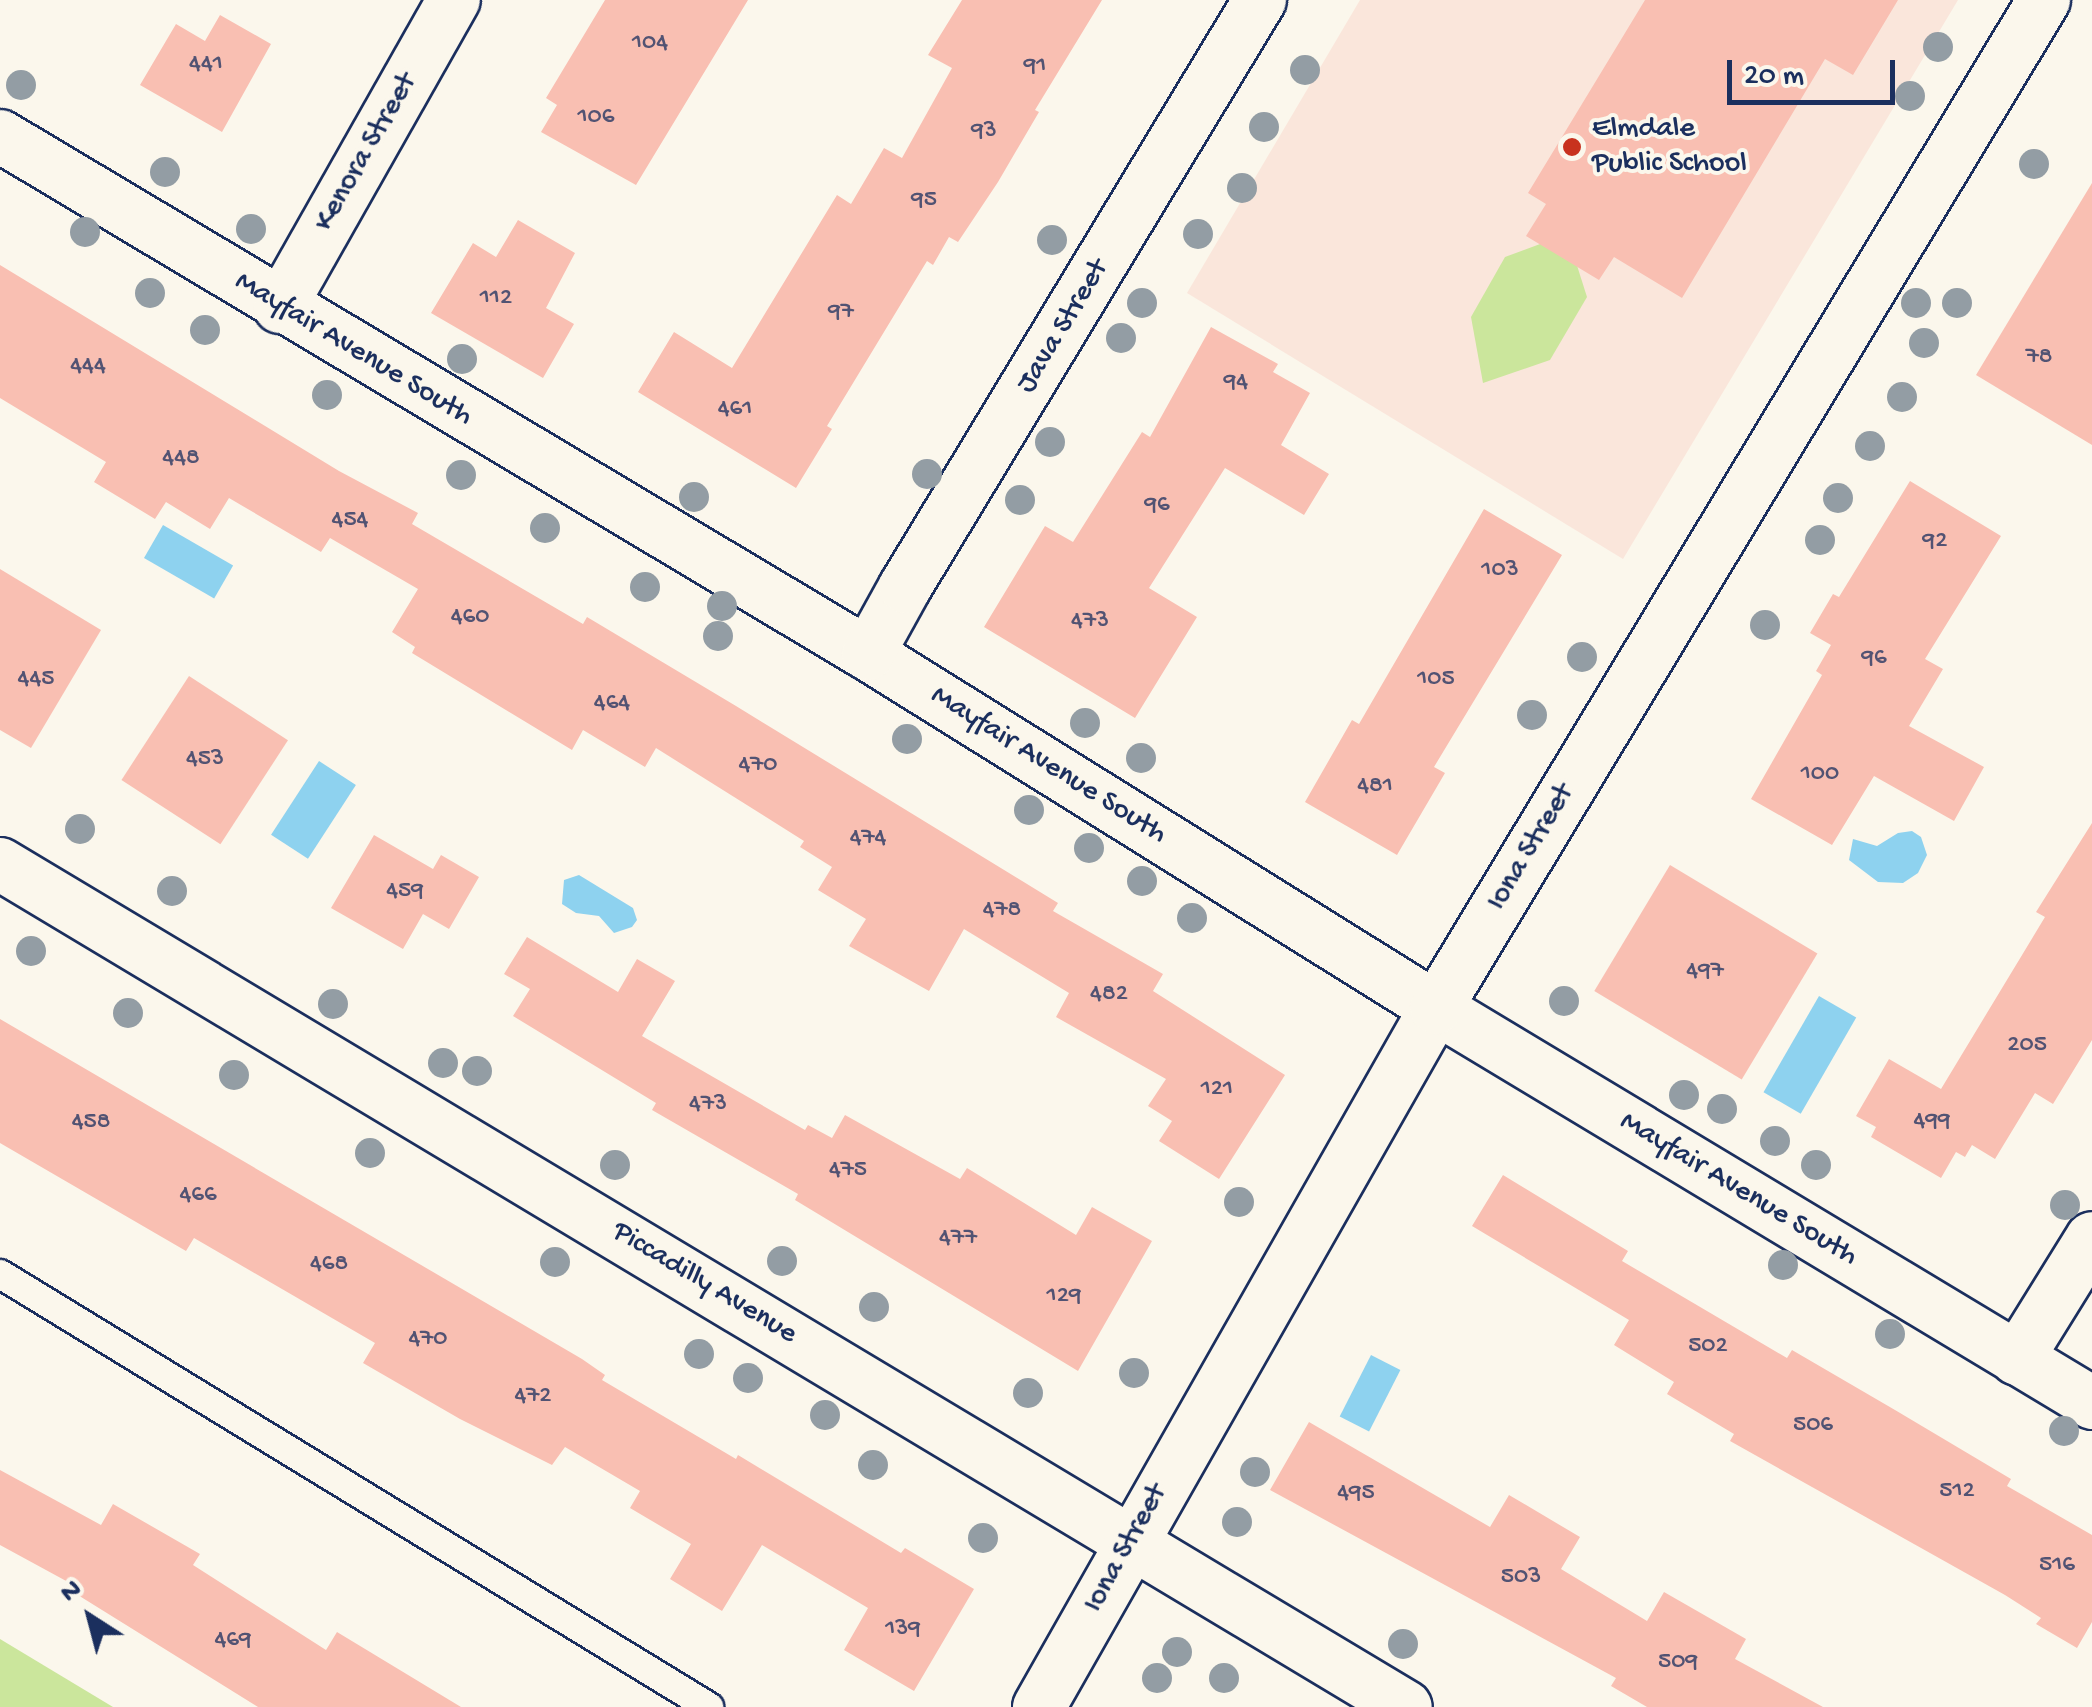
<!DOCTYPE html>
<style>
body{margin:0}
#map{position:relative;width:2092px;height:1707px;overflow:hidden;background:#fbf7ec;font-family:"Gochi Hand",sans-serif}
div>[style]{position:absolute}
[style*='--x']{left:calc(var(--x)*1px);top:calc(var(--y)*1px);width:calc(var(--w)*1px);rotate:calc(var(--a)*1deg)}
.built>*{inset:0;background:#fae6db}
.green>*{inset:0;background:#cbe69c}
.water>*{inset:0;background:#8ed2ef;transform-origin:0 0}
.building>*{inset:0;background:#f9bfb2;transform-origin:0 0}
.roads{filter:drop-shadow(2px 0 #1b2f5e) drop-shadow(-2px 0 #1b2f5e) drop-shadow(0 2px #1b2f5e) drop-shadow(0 -2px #1b2f5e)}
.service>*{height:28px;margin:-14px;padding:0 14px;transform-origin:14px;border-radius:14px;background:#fbf7ec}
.minor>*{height:52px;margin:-26px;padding:0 26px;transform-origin:26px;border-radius:26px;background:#fbf7ec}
.trees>*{width:30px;height:30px;margin:-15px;border-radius:50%;background:#939da4}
.dots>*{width:28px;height:28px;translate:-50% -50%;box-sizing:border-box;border:5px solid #fbf7ec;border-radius:50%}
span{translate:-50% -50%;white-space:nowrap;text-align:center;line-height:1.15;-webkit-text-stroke:8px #fbf7ec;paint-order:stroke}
.number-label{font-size:25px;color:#525373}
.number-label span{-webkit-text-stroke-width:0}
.poi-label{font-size:30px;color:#1b2f5e}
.left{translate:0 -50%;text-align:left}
.street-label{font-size:30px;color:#1b2f5e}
.north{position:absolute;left:40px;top:1567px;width:100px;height:100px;-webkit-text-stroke:8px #fbf7ec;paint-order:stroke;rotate:324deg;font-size:28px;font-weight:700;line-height:40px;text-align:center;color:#1b2f5e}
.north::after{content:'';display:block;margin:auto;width:35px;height:45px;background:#1b2f5e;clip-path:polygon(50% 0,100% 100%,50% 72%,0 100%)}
.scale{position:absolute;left:1727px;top:60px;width:168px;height:45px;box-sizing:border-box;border:5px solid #1b2f5e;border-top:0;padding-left:12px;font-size:30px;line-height:35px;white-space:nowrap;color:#1b2f5e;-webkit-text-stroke:8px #fbf7ec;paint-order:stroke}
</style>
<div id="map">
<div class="built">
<i style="clip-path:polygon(1360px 0,1958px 0,1623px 559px,1187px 293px)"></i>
</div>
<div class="green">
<i style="clip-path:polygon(1567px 234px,1587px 297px,1550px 360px,1483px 383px,1471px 317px,1505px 257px)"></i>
<i style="clip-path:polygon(0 1639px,113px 1707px,0 1707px)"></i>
</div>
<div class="water">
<i style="left:163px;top:525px;width:81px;height:38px;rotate:30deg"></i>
<i style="left:319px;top:761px;width:44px;height:88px;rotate:33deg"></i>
<i style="clip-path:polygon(1912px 831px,1921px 837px,1927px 855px,1918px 873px,1903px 883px,1878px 882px,1849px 860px,1853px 839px,1877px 846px,1898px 833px)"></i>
<i style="clip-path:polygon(579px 875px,633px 908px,637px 920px,632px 927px,614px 933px,599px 916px,576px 913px,562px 904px,564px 880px)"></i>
<i style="left:1819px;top:996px;width:43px;height:111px;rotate:30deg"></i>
<i style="left:1371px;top:1355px;width:33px;height:69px;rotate:27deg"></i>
</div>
<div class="building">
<i style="clip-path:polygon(605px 0,748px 0,636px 185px,541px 132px,557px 105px,546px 98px)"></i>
<i style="clip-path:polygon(962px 0,1102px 0,1035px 110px,1039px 112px,998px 182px,958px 242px,949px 237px,933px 265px,927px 261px,827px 426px,832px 429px,796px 488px,638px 392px,674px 332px,732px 368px,837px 195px,851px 204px,884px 148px,902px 158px,952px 68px,928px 55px)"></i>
<i style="clip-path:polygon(1645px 0,1898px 0,1853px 75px,1825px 59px,1682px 298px,1614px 257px,1599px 280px,1526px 236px,1546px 204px,1528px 193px)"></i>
<i style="clip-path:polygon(220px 15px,271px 44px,222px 132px,140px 85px,176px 24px,205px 41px)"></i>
<i style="clip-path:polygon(2092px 183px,2092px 445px,1976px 375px)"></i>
<i style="clip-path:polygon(518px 220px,575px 253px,546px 308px,574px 324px,543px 378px,431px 313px,473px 243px,496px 257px)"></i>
<i style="clip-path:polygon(0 265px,339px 471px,418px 513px,412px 524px,583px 624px,587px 617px,736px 706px,1058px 903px,1053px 911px,1163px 974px,1153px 991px,1285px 1075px,1219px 1179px,1159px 1141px,1172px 1121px,1148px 1106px,1166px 1079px,1056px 1017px,1069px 993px,964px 929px,929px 991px,849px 946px,866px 919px,818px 890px,832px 867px,800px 847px,804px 841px,656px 748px,645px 767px,583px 730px,572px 750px,412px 653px,415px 647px,392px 632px,418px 589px,330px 538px,321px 552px,229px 498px,210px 529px,166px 502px,155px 519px,94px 482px,106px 462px,0 398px)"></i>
<i style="clip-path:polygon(1211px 327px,1278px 364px,1273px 372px,1310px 393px,1281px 445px,1329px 474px,1304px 515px,1225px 468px,1149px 588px,1197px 617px,1135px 718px,984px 627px,1045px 526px,1073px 542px,1142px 432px,1150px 437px)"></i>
<i style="clip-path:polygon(1910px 481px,2001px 536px,1925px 659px,1943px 669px,1909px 726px,1984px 767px,1954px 821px,1874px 776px,1832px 845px,1751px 799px,1822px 675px,1816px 671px,1831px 645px,1810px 633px,1833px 594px,1839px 597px)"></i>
<i style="clip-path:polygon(1484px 509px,1562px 555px,1434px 767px,1445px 773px,1397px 855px,1305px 802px,1352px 720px,1359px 724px)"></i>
<i style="clip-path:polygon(0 569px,101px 630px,31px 748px,0 730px)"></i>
<i style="left:189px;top:676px;width:118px;height:124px;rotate:33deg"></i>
<i style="clip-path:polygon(2092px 823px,2092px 1040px,2053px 1104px,2035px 1093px,1995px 1159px,1972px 1145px,1965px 1157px,1956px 1152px,1941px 1178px,1871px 1137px,1876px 1127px,1856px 1116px,1889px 1059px,1941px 1089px,2045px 917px,2036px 912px)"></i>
<i style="clip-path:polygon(374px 835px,433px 869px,441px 855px,479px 877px,449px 929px,423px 914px,403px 949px,331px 908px)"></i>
<i style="left:1670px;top:865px;width:172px;height:147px;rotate:31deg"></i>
<i style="clip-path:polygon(527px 937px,618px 992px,637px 959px,675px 981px,642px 1036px,805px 1130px,808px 1125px,832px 1138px,845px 1115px,960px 1179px,967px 1168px,1076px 1235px,1092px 1207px,1152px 1241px,1078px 1371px,795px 1200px,798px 1194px,652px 1110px,656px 1103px,513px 1016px,530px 989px,504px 974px)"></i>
<i style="clip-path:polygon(0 1019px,582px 1359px,605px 1375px,602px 1380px,736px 1459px,738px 1455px,901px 1553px,905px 1548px,974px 1589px,914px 1691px,844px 1650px,868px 1608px,762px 1545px,722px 1611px,670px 1579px,691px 1544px,630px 1508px,640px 1491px,565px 1447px,552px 1465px,460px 1419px,363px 1363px,375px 1343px,194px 1238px,186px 1251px,0 1143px)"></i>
<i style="clip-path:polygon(1503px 1175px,1628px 1251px,1622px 1261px,1787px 1358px,1792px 1350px,1895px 1410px,2011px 1479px,2007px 1486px,2092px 1535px,2092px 1622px,2077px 1648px,2036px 1624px,2041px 1618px,2005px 1595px,1730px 1441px,1734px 1434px,1667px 1394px,1674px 1382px,1614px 1345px,1629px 1320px,1472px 1226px)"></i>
<i style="clip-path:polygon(1309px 1422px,1490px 1527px,1509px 1495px,1580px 1537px,1561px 1569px,1647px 1621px,1664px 1592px,1746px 1639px,1735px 1659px,1823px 1707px,1647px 1707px,1611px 1686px,1616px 1678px,1270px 1490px)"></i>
<i style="clip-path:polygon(0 1470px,101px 1525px,113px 1504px,200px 1554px,193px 1565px,326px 1650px,337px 1632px,461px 1707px,258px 1707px,65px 1587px,68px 1582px,0 1545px)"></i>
</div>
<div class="roads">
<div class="service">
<i style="--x:0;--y:1274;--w:831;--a:31.41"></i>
</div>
<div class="minor">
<i style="--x:0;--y:136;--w:1011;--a:30.83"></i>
<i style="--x:868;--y:654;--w:669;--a:31.93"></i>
<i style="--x:1436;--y:1008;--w:766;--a:31.05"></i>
<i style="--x:280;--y:307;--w:353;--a:-60.5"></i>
<i style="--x:868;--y:654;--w:77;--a:-61.1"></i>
<i style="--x:905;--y:587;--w:686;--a:-58.84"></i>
<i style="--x:0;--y:864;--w:1639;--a:30.95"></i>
<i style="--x:2017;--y:1359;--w:142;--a:-58.2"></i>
<i style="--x:1039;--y:1707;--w:804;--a:-60.41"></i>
<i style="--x:1436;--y:1008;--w:1177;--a:-58.9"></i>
</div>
</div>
<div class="trees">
<i style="left:1938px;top:47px"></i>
<i style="left:1305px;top:70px"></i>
<i style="left:21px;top:85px"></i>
<i style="left:1910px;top:96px"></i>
<i style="left:1264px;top:127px"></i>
<i style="left:2034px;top:164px"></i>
<i style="left:165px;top:172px"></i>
<i style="left:1242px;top:188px"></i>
<i style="left:251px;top:229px"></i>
<i style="left:85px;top:232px"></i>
<i style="left:1198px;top:234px"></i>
<i style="left:1052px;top:240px"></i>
<i style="left:150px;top:293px"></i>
<i style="left:1142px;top:303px"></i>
<i style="left:1916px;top:303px"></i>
<i style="left:1957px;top:303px"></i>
<i style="left:205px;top:330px"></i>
<i style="left:1121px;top:338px"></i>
<i style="left:1924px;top:343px"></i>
<i style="left:462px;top:359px"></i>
<i style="left:327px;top:395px"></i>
<i style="left:1902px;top:397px"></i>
<i style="left:1050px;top:442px"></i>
<i style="left:1870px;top:446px"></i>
<i style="left:927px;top:474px"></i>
<i style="left:461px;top:475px"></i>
<i style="left:694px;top:497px"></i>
<i style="left:1838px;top:498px"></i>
<i style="left:1020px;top:500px"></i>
<i style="left:545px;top:528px"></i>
<i style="left:1820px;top:540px"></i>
<i style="left:645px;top:587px"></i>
<i style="left:722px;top:606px"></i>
<i style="left:1765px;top:625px"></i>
<i style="left:718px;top:636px"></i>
<i style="left:1582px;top:657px"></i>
<i style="left:1532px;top:715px"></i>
<i style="left:1085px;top:723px"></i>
<i style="left:907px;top:739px"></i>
<i style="left:1141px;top:758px"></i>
<i style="left:1029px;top:810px"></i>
<i style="left:80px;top:829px"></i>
<i style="left:1089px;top:848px"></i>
<i style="left:1142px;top:881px"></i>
<i style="left:172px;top:891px"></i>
<i style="left:1192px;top:918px"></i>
<i style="left:31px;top:951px"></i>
<i style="left:1564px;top:1001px"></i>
<i style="left:333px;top:1004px"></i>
<i style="left:128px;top:1013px"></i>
<i style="left:443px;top:1063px"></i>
<i style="left:477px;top:1071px"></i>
<i style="left:234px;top:1075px"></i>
<i style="left:1684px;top:1095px"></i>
<i style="left:1722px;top:1109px"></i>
<i style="left:1775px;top:1141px"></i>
<i style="left:370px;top:1153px"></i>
<i style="left:615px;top:1165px"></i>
<i style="left:1816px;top:1165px"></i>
<i style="left:1239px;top:1202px"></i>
<i style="left:2065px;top:1205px"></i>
<i style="left:782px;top:1261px"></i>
<i style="left:555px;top:1262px"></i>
<i style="left:1783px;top:1265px"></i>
<i style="left:874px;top:1307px"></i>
<i style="left:1890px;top:1334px"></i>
<i style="left:699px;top:1354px"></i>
<i style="left:1134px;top:1373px"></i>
<i style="left:748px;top:1378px"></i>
<i style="left:1028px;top:1393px"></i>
<i style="left:825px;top:1415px"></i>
<i style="left:2064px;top:1431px"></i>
<i style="left:873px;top:1465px"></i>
<i style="left:1255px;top:1472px"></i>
<i style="left:1237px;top:1522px"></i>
<i style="left:983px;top:1538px"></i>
<i style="left:1403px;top:1644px"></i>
<i style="left:1177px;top:1652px"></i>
<i style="left:1157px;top:1678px"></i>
<i style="left:1224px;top:1678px"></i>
</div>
<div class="dots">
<i style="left:1572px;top:147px;background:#c8321e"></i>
</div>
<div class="number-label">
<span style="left:650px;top:44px">104</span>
<span style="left:206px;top:65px">441</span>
<span style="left:1035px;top:67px">91</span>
<span style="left:596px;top:118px">106</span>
<span style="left:984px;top:132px">93</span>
<span style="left:924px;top:201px">95</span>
<span style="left:496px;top:299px">112</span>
<span style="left:841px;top:313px">97</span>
<span style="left:2039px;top:358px">78</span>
<span style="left:88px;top:367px">444</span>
<span style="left:1236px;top:383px">94</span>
<span style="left:735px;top:410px">461</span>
<span style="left:181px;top:459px">448</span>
<span style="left:1157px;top:506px">96</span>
<span style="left:350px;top:521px">454</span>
<span style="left:1935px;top:542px">92</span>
<span style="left:1500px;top:571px">103</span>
<span style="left:470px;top:618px">460</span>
<span style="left:1090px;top:622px">473</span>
<span style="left:1874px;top:659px">96</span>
<span style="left:36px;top:680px">445</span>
<span style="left:1436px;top:680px">105</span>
<span style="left:612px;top:704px">464</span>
<span style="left:205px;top:760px">453</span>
<span style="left:758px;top:766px">470</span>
<span style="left:1820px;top:775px">100</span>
<span style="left:1375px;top:787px">481</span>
<span style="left:868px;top:839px">474</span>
<span style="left:405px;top:892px">459</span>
<span style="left:1002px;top:911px">478</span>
<span style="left:1705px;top:972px">497</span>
<span style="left:1109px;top:995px">482</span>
<span style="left:2027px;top:1046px">205</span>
<span style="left:1217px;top:1090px">121</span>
<span style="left:708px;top:1105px">473</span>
<span style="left:1932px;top:1122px">499</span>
<span style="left:91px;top:1123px">458</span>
<span style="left:848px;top:1171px">475</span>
<span style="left:198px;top:1196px">466</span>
<span style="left:958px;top:1239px">477</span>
<span style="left:329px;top:1265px">468</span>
<span style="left:1064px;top:1297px">129</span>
<span style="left:428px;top:1340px">470</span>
<span style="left:1708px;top:1347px">502</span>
<span style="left:533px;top:1397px">472</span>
<span style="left:1813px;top:1426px">506</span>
<span style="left:1957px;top:1492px">512</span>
<span style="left:1356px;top:1494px">495</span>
<span style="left:2057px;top:1566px">516</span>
<span style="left:1521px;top:1578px">503</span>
<span style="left:903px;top:1630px">139</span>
<span style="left:233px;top:1641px">469</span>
<span style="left:1678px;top:1663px">509</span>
</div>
<div class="poi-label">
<span class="left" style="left:1592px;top:147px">Elmdale<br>Public School</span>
</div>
<div class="street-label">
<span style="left:367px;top:153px;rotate:-60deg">Kenora Street</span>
<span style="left:1064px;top:327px;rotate:-59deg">Java Street</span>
<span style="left:353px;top:350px;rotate:31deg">Mayfair Avenue South</span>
<span style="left:1048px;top:766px;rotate:32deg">Mayfair Avenue South</span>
<span style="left:1532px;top:848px;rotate:-59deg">Iona Street</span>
<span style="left:1738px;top:1190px;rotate:31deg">Mayfair Avenue South</span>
<span style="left:704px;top:1284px;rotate:31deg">Piccadilly Avenue</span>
<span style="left:1127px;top:1549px;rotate:-61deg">Iona Street</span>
</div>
<div class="north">N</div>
<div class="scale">20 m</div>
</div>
